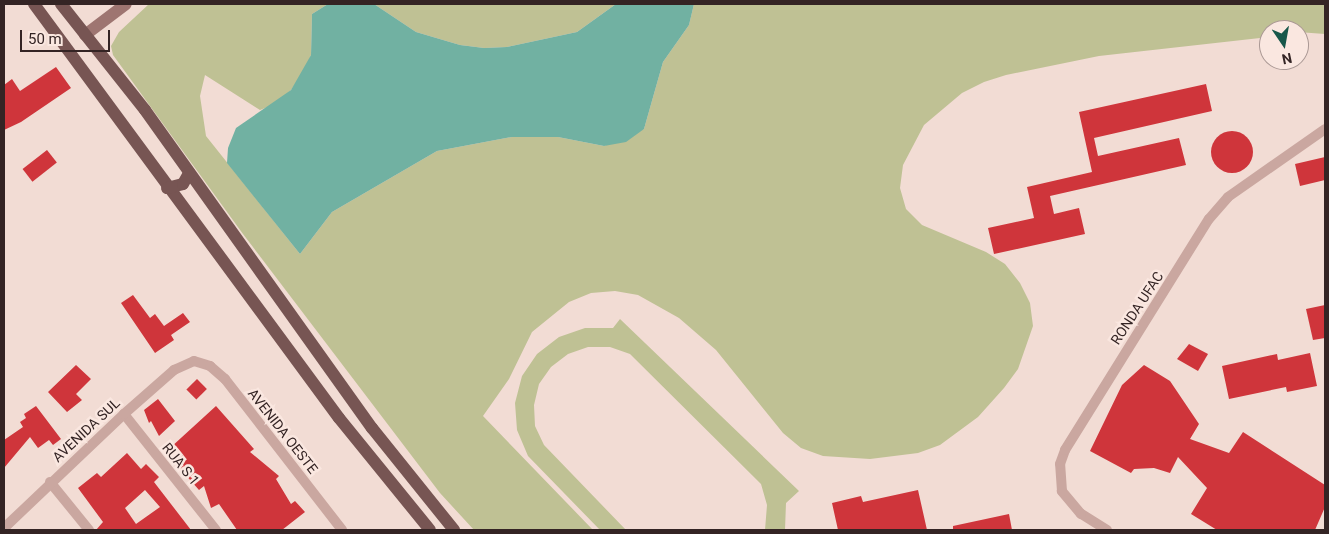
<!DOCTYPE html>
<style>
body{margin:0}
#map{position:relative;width:1329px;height:534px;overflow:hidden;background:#f2dcd4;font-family:Roboto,sans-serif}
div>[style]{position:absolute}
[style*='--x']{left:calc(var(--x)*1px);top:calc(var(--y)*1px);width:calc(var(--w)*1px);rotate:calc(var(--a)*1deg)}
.green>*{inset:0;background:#bfc194}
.water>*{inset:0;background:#71b1a2}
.building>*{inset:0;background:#cf353b;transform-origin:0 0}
.round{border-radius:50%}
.street>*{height:10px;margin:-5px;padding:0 5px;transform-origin:5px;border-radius:5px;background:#caa7a0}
.secondary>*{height:12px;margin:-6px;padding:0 6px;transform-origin:6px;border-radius:6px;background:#9e7571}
.primary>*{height:12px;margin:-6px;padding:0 6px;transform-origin:6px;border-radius:6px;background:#775553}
span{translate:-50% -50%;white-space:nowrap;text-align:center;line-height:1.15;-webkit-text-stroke:5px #fae7e0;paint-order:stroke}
.street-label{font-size:14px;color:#342424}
.frame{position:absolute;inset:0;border:5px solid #342424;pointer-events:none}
.north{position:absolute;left:1259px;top:20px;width:50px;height:50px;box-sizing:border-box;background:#fae7e0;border:1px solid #ab9995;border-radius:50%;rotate:168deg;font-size:14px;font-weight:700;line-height:20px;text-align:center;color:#342424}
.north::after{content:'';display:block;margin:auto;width:18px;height:22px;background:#17574a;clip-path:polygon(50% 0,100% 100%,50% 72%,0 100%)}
.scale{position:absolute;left:20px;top:30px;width:90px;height:22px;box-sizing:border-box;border:2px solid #342424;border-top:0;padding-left:6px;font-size:15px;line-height:18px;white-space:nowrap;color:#342424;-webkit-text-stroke:4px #fae7e0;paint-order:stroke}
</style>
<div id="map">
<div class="green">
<i style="clip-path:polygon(149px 4px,328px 4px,312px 14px,311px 55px,304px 72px,291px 90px,275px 104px,260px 110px,205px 75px,200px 96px,206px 136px,300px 254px,332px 212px,437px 151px,512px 137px,558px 137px,604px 146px,644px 129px,663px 62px,689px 25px,694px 4px,1325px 4px,1325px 34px,1269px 30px,1269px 37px,1099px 56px,1006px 75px,984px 82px,962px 93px,924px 125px,903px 165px,900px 188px,906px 209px,922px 225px,986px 252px,1005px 264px,1020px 283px,1030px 303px,1033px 326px,1018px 369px,1004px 388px,978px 417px,940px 445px,918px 453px,870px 459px,823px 456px,801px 448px,783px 433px,716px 350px,679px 318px,638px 295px,615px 291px,591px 293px,569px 302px,532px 332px,509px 379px,483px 416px,593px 530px,474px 530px,440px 493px,243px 234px,113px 55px,111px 46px,119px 32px)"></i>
<i style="clip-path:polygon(374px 4px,616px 4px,577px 32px,507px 47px,484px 48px,460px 45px,416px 32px)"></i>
<i style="clip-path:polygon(620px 319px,799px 491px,786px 503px,785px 530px,765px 530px,767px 505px,761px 484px,630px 354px,610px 347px,588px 347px,568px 354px,551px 367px,539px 384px,534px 405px,535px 426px,544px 445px,626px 530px,600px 530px,528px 456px,517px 430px,515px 403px,522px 376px,537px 354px,559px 337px,585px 328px,613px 328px)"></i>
</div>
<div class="water">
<i style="clip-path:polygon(328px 4px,374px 4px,416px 32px,460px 45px,484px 48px,507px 47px,577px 32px,616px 4px,694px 4px,689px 25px,663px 62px,644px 129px,626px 142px,604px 146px,558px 137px,512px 137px,437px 151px,332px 212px,300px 254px,227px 163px,228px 148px,236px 128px,291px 90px,311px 55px,312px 14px)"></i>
</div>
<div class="building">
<i style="clip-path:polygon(56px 67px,71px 88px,21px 122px,4px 130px,4px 85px,12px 79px,20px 91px)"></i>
<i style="clip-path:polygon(1206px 84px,1212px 111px,1094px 138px,1098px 156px,1179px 138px,1186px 165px,1050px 196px,1054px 214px,1079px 208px,1085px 234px,994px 254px,988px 228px,1034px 218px,1027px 187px,1092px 172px,1079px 112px)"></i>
<i class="round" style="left:1211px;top:131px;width:42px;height:42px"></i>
<i style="left:47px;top:150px;width:16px;height:31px;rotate:52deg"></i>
<i style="clip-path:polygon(1325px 157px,1325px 180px,1300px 186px,1295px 164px)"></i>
<i style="clip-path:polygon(133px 295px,150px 318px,155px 314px,164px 326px,183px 313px,190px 322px,171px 335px,174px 340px,155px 353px,121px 303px)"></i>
<i style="clip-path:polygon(1325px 305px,1325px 338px,1313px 340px,1306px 309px)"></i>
<i style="clip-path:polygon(1189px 344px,1208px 354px,1198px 371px,1177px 359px)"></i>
<i style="clip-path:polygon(1310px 353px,1317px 386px,1287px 392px,1286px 387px,1229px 399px,1222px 366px,1277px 354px,1278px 360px)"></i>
<i style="clip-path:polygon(76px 365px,91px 379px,76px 394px,82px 400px,67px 412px,48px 392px)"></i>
<i style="clip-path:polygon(1144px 365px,1170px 381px,1199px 424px,1190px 439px,1229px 453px,1243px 432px,1325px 485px,1325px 507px,1315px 530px,1217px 530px,1191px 514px,1207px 488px,1178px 457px,1170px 473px,1154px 468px,1134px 469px,1131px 473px,1090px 451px,1122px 385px)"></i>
<i style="left:197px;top:379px;width:14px;height:15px;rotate:45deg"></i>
<i style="clip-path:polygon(158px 399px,175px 421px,159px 436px,151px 421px,149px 423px,144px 410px)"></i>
<i style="clip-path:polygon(36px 406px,61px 439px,53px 445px,49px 440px,38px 448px,30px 437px,4px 468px,4px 440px,23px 427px,20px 422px,26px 418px,24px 414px)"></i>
<i style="clip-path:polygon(216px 406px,254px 449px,250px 452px,279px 476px,276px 479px,291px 504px,295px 501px,305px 512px,282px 530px,237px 530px,219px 504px,211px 508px,204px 486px,199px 490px,176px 464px,181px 461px,170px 448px)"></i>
<i style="clip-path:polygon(evenodd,127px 453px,141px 469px,146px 464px,159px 477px,154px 482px,191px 530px,96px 530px,103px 522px,78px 488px,97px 473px,101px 477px,127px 453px,145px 490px,160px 507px,136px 524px,125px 508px,145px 490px)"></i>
<i style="clip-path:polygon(918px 490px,927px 530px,838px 530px,832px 503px,861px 496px,863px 502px)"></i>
<i style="clip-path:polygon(1009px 514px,1012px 530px,953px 530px,953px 526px)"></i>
</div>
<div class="street">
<i style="--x:124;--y:414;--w:148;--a:51.6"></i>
<i style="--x:50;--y:482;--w:62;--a:50.9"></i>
<i style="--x:4;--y:528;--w:166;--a:-43.5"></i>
<i style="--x:124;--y:414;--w:67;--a:-41.3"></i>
<i style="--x:174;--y:370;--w:22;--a:-24"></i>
<i style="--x:194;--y:361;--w:17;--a:17"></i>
<i style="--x:210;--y:366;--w:20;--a:41"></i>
<i style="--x:225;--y:379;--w:191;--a:52.2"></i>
<i style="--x:1107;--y:530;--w:31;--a:-148"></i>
<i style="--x:1081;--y:514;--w:30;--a:-130"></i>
<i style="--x:1062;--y:491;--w:27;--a:-94"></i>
<i style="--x:1060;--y:464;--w:15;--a:-70"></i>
<i style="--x:1065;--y:450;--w:272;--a:-58.1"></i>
<i style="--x:1209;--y:219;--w:29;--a:-49"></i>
<i style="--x:1228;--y:197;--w:118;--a:-35"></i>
</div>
<div class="secondary">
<i style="--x:85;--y:35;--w:51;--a:-37.1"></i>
</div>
<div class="primary">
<i style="--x:34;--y:4;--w:514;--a:53.62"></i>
<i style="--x:339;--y:418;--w:144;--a:50.9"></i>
<i style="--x:61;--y:4;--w:135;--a:51.6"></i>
<i style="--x:145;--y:110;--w:391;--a:54.5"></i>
<i style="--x:372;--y:428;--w:131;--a:51.2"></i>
<i style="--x:167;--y:188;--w:16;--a:-14"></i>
<i style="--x:183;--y:184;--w:13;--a:-61"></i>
</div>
<div class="street-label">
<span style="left:1137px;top:308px;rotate:-57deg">RONDA UFAC</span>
<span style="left:86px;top:430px;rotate:-43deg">AVENIDA SUL</span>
<span style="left:283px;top:431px;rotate:52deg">AVENIDA OESTE</span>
<span style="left:181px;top:464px;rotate:51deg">RUA S 1</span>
</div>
<div class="frame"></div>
<div class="north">N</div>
<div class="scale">50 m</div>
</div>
